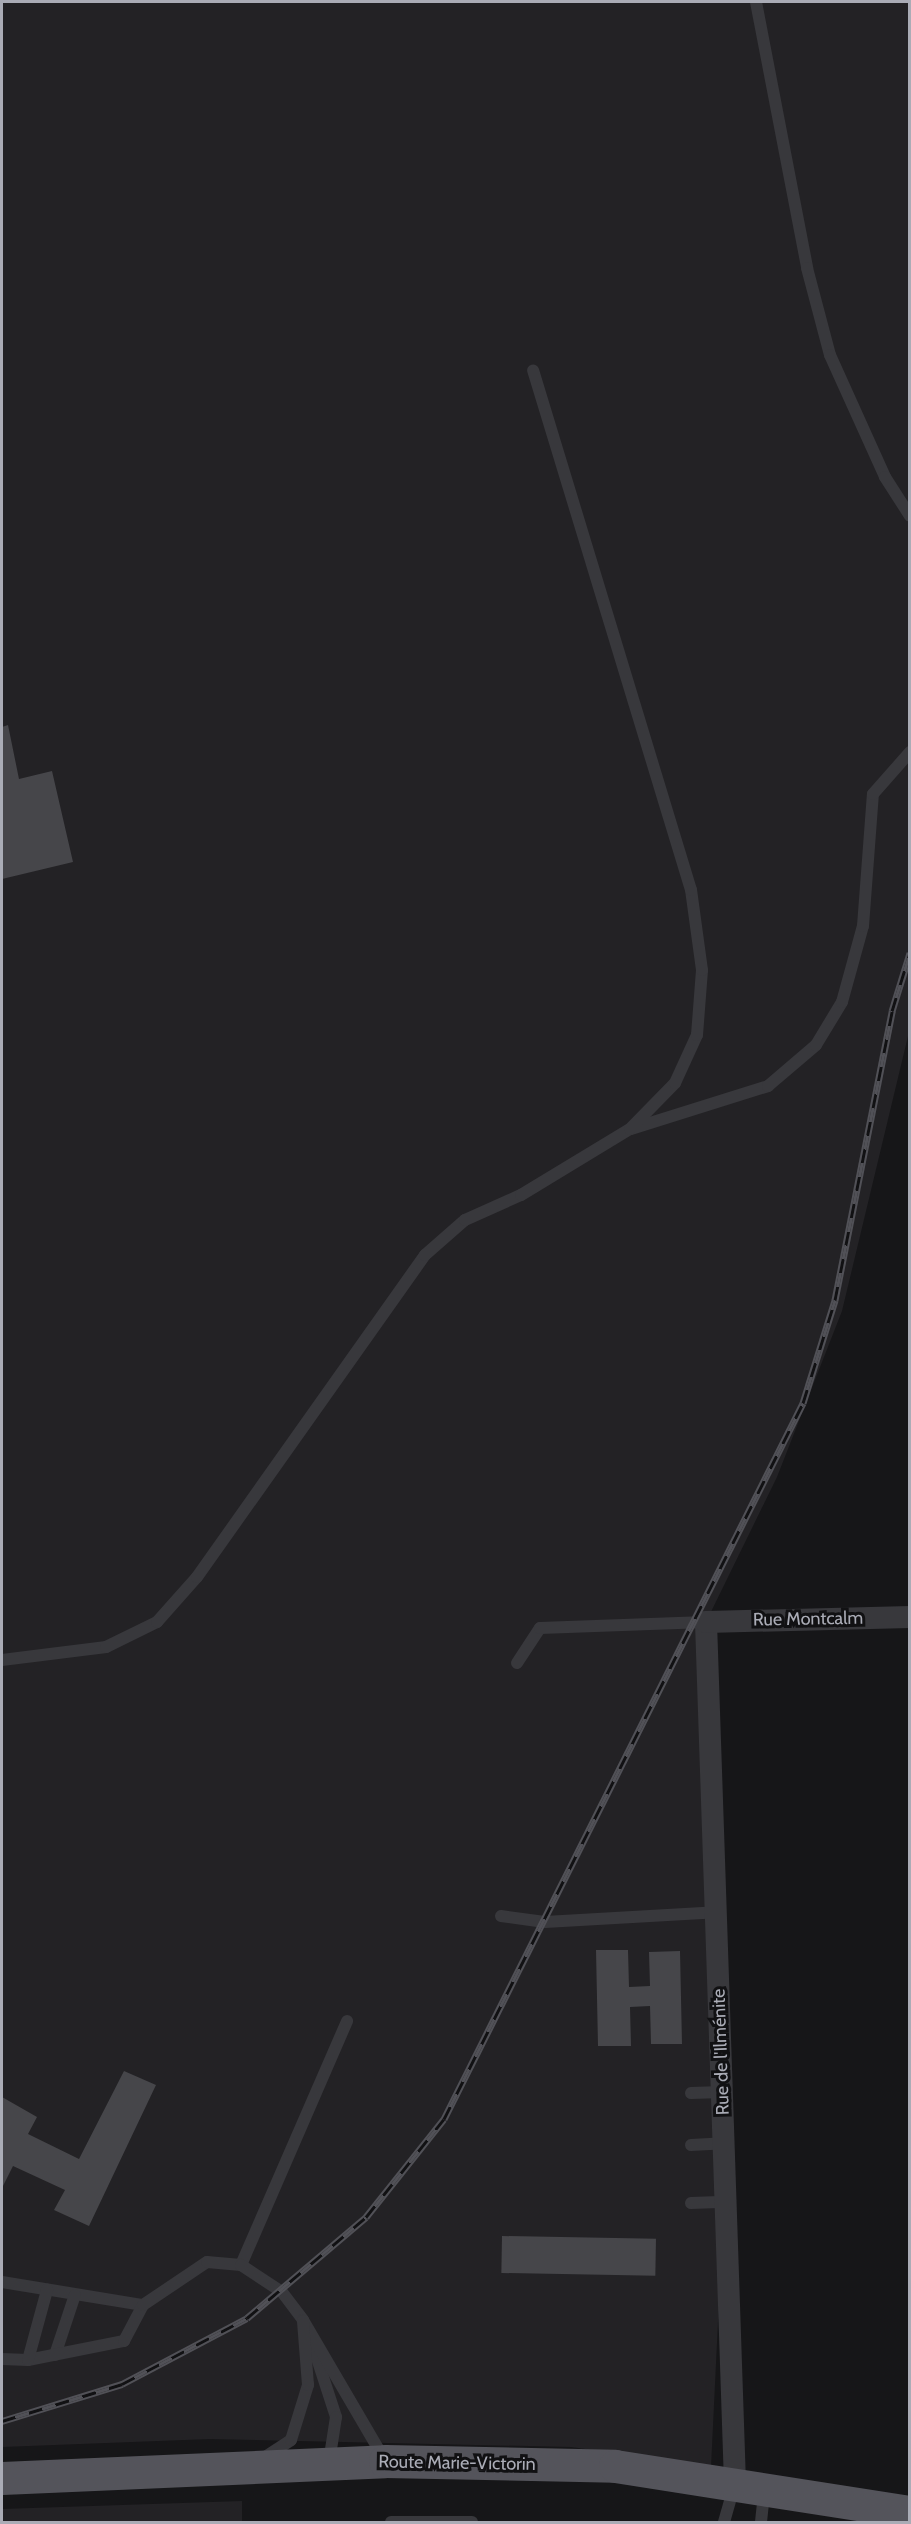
<!DOCTYPE html>
<meta charset="utf-8">
<style>
body{margin:0}
#map{position:relative;width:911px;height:2524px;overflow:hidden;background:#161618;font-family:Cabin,sans-serif}
div>[style]{position:absolute}
[style*='--x']{left:calc(var(--x)*1px);top:calc(var(--y)*1px);width:calc(var(--w)*1px);rotate:calc(var(--a)*1deg)}
.built>*{inset:0;background:#232225}
.building>*{inset:0;background:#46464a;transform-origin:0 0}
.lane>*{height:12px;margin:-6px;padding:0 6px;transform-origin:6px;border-radius:6px;background:#38383c}
.street>*{height:22px;margin:-11px;padding:0 11px;transform-origin:11px;border-radius:11px;background:#38383c}
.primary>*{height:33px;margin:-16.5px;padding:0 16.5px;transform-origin:16.5px;border-radius:16.5px;background:#54545b}
.rail>*{height:7px;margin-top:-3.5px;transform-origin:0;background:repeating-linear-gradient(90deg,#111113 0 14px,#515157 0 28px);box-sizing:border-box;border-block:2px solid #515157}
span{translate:-50% -50%;white-space:nowrap;text-align:center;line-height:1.15;-webkit-text-stroke:6px #111113;paint-order:stroke}
.street-label{font-size:18px;color:#aaacb6}
.frame{position:absolute;inset:0;border:3px solid #aaacb6;pointer-events:none}
</style>
<div id="map">
<div class="built">
<i style="clip-path:polygon(2px 2px,909px 2px,909px 1032px,842px 1311px,777px 1477px,706px 1622px,719px 2301px,711px 2467px,571px 2447px,210px 2439px,2px 2447px)"></i>
<i style="clip-path:polygon(242px 2501px,242px 2522px,2px 2522px,2px 2509px)"></i>
</div>
<div class="building">
<i style="clip-path:polygon(8px 725px,19px 779px,52px 771px,73px 862px,2px 879px,2px 727px)"></i>
<i style="clip-path:polygon(596px 1950px,628px 1950px,629px 1987px,650px 1986px,649px 1952px,680px 1951px,682px 2044px,651px 2044px,650px 2006px,630px 2007px,631px 2046px,598px 2046px)"></i>
<i style="clip-path:polygon(124px 2071px,156px 2085px,89px 2226px,54px 2210px,65px 2190px,13px 2166px,2px 2188px,2px 2097px,37px 2117px,28px 2134px,79px 2159px)"></i>
<i style="left:502px;top:2236px;width:154px;height:37px;rotate:1deg"></i>
</div>
<div class="lane">
<i style="--x:756;--y:2;--w:271;--a:79.1"></i>
<i style="--x:807;--y:268;--w:90;--a:75.2"></i>
<i style="--x:830;--y:355;--w:134;--a:65.7"></i>
<i style="--x:885;--y:477;--w:46;--a:57.3"></i>
<i style="--x:631;--y:1129;--w:144;--a:-17.4"></i>
<i style="--x:768;--y:1086;--w:63;--a:-40.5"></i>
<i style="--x:816;--y:1045;--w:50;--a:-58.8"></i>
<i style="--x:842;--y:1002;--w:79;--a:-74.6"></i>
<i style="--x:863;--y:926;--w:132;--a:-85.7"></i>
<i style="--x:873;--y:794;--w:56;--a:-48.6"></i>
<i style="--x:2;--y:1660;--w:105;--a:-7.1"></i>
<i style="--x:106;--y:1647;--w:57;--a:-26.1"></i>
<i style="--x:157;--y:1622;--w:60;--a:-48.4"></i>
<i style="--x:197;--y:1577;--w:395;--a:-54.7"></i>
<i style="--x:425;--y:1255;--w:53;--a:-41.2"></i>
<i style="--x:465;--y:1220;--w:61;--a:-24.1"></i>
<i style="--x:521;--y:1195;--w:127;--a:-31.2"></i>
<i style="--x:630;--y:1129;--w:64;--a:-45.6"></i>
<i style="--x:675;--y:1083;--w:53;--a:-65.4"></i>
<i style="--x:697;--y:1035;--w:65;--a:-85.6"></i>
<i style="--x:702;--y:970;--w:81;--a:-97.8"></i>
<i style="--x:691;--y:890;--w:543;--a:-106.9"></i>
<i style="--x:517;--y:1663;--w:42;--a:-56.7"></i>
<i style="--x:540;--y:1628;--w:166;--a:-2.1"></i>
<i style="--x:501;--y:1916;--w:44;--a:7.8"></i>
<i style="--x:545;--y:1922;--w:171;--a:-3.3"></i>
<i style="--x:691;--y:2093;--w:31;--a:-2"></i>
<i style="--x:691;--y:2145;--w:33;--a:-3"></i>
<i style="--x:691;--y:2203;--w:35;--a:-2"></i>
<i style="--x:241;--y:2265;--w:266;--a:-66.5"></i>
<i style="--x:2;--y:2282;--w:143;--a:9.3"></i>
<i style="--x:312;--y:2343;--w:78;--a:72"></i>
<i style="--x:336;--y:2417;--w:46;--a:98.8"></i>
<i style="--x:55;--y:2355;--w:63;--a:-71.6"></i>
<i style="--x:2;--y:2359;--w:26;--a:2"></i>
<i style="--x:28;--y:2360;--w:98;--a:-11.2"></i>
<i style="--x:124;--y:2341;--w:41;--a:-62.2"></i>
<i style="--x:143;--y:2305;--w:77;--a:-33.9"></i>
<i style="--x:207;--y:2262;--w:34;--a:5"></i>
<i style="--x:241;--y:2265;--w:49;--a:33.4"></i>
<i style="--x:282;--y:2292;--w:35;--a:53"></i>
<i style="--x:303;--y:2320;--w:159;--a:59.7"></i>
<i style="--x:28;--y:2360;--w:73;--a:-74.8"></i>
<i style="--x:265;--y:2457;--w:31;--a:-33"></i>
<i style="--x:291;--y:2440;--w:58;--a:-72.8"></i>
<i style="--x:308;--y:2385;--w:64;--a:-94.5"></i>
<i style="--x:391;--y:2522;--w:81;--a:0"></i>
<i style="--x:724;--y:2522;--w:36;--a:-74"></i>
<i style="--x:761;--y:2522;--w:31;--a:-84"></i>
</div>
<div class="street">
<i style="--x:735;--y:2483;--w:861;--a:-91.93"></i>
<i style="--x:706;--y:1622;--w:204;--a:-1.4"></i>
</div>
<div class="primary">
<i style="--x:2;--y:2478;--w:383;--a:-2.5"></i>
<i style="--x:385;--y:2461;--w:230;--a:1.2"></i>
<i style="--x:615;--y:2466;--w:299;--a:8.9"></i>
</div>
<div class="rail">
<i style="--x:2;--y:2421;--w:126;--a:-17.1"></i>
<i style="--x:122;--y:2384;--w:141;--a:-27.8"></i>
<i style="--x:247;--y:2318;--w:156;--a:-40.3"></i>
<i style="--x:366;--y:2217;--w:125;--a:-51.5"></i>
<i style="--x:444;--y:2119;--w:801;--a:-63.37"></i>
<i style="--x:803;--y:1403;--w:108;--a:-72.7"></i>
<i style="--x:835;--y:1300;--w:295;--a:-78.8"></i>
<i style="--x:892;--y:1011;--w:61;--a:-72.8"></i>
</div>
<div class="street-label">
<span style="left:808px;top:1619px;rotate:-1deg">Rue Montcalm</span>
<span style="left:721px;top:2052px;rotate:-92deg">Rue de l'Ilménite</span>
<span style="left:457px;top:2463px;rotate:1deg">Route Marie-Victorin</span>
</div>
<div class="frame"></div>
</div>
